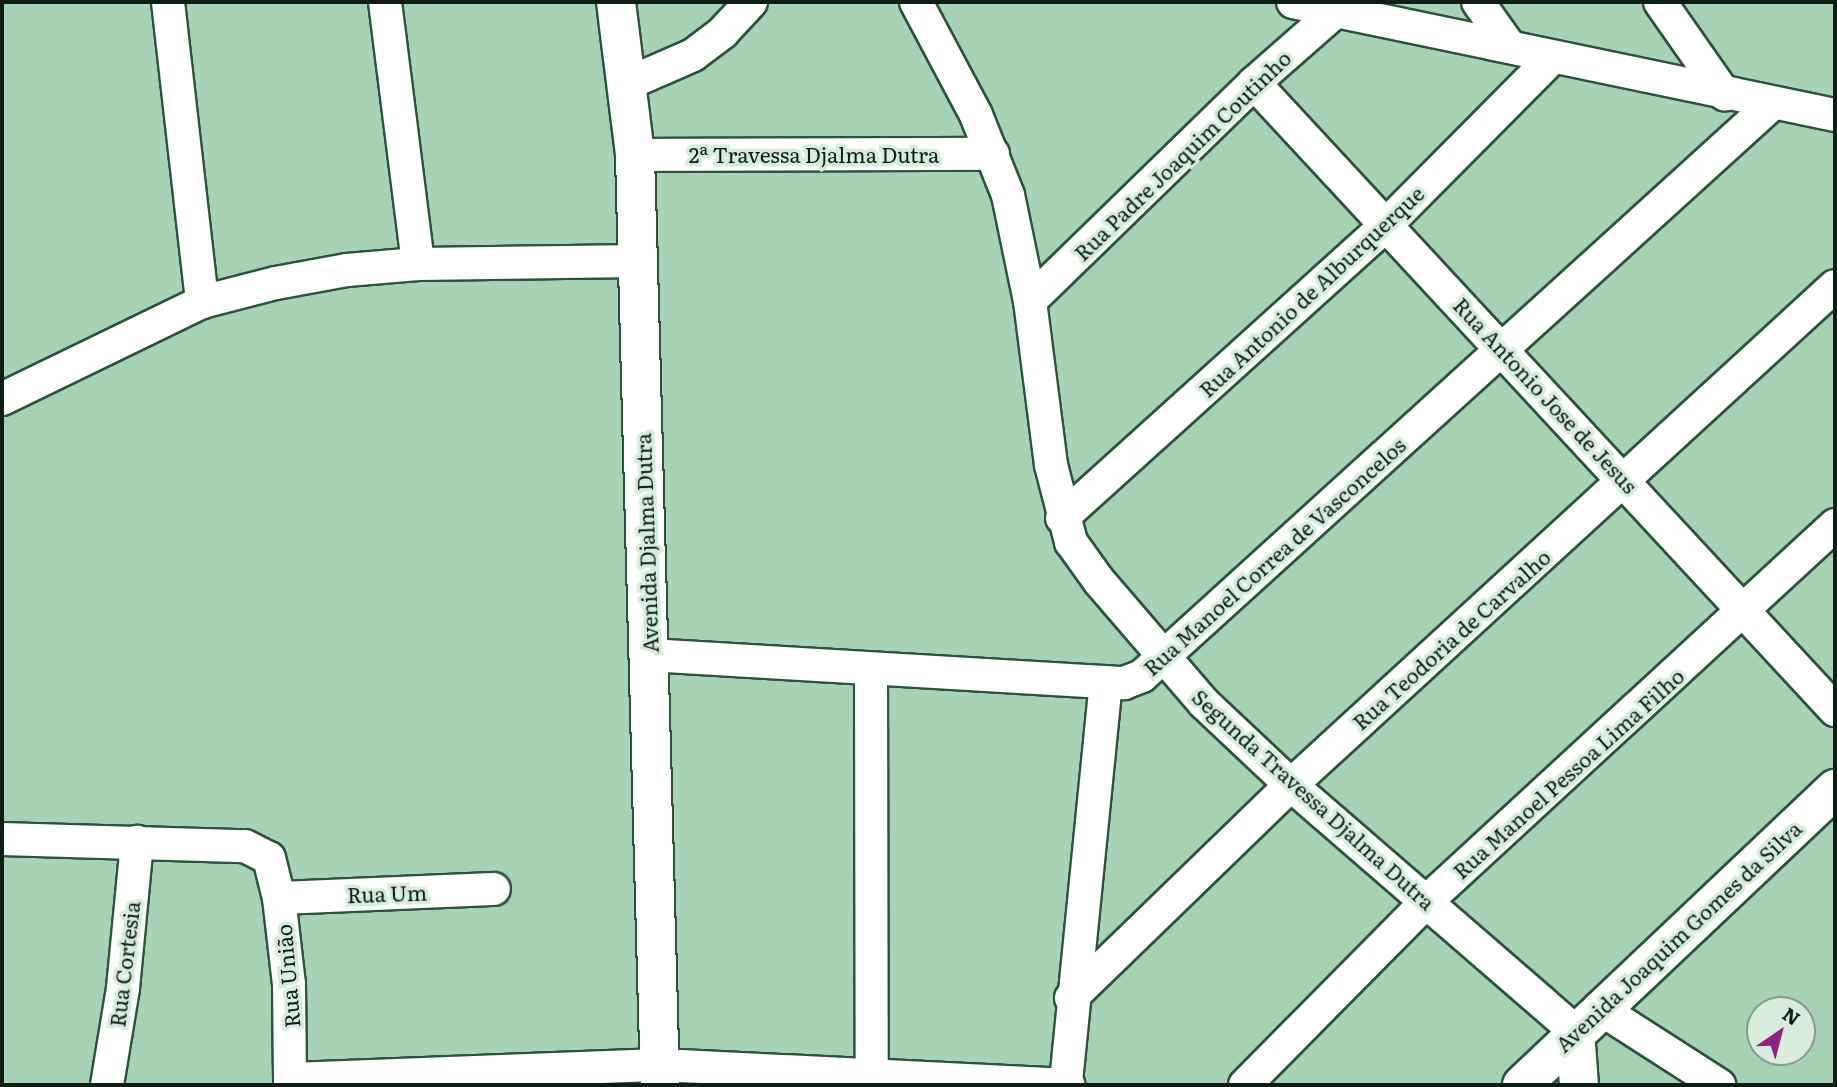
<!DOCTYPE html>
<meta charset="utf-8">
<style>
body{margin:0}
#map{position:relative;width:1837px;height:1087px;overflow:hidden;background:#a7d2b5;font-family:Literata,serif}
div>[style]{position:absolute}
[style*='--x']{left:calc(var(--x)*1px);top:calc(var(--y)*1px);width:calc(var(--w)*1px);rotate:calc(var(--a)*1deg)}
.roads{filter:drop-shadow(2px 0 #2c523a) drop-shadow(-2px 0 #2c523a) drop-shadow(0 2px #2c523a) drop-shadow(0 -2px #2c523a)}
.minor>*{height:32px;margin:-16px;padding:0 16px;transform-origin:16px;border-radius:16px;background:#fff}
.tertiary>*{height:38px;margin:-19px;padding:0 19px;transform-origin:19px;border-radius:19px;background:#fff}
span{translate:-50% -50%;white-space:nowrap;text-align:center;line-height:1.15;-webkit-text-stroke:7px #d7ecdd;paint-order:stroke}
.street-label{font-size:21px;color:#0e1e14}
.frame{position:absolute;inset:0;border:4px solid #0e1e14;pointer-events:none}
.north{position:absolute;left:1746px;top:996px;width:70px;height:70px;box-sizing:border-box;background:#d7ecdd;border:2px solid #879a8d;border-radius:50%;rotate:35deg;font-size:19px;font-weight:700;line-height:28px;text-align:center;color:#0e1e14}
.north::after{content:'';display:block;margin:auto;width:24px;height:32px;background:#922181;clip-path:polygon(50% 0,100% 100%,50% 72%,0 100%)}
</style>
<div id="map">
<div class="roads">
<div class="minor">
<i style="--x:168;--y:2;--w:302;--a:83.5"></i>
<i style="--x:385;--y:2;--w:264;--a:82.8"></i>
<i style="--x:916;--y:2;--w:128;--a:62"></i>
<i style="--x:976;--y:115;--w:86;--a:68.2"></i>
<i style="--x:1008;--y:195;--w:108;--a:78.3"></i>
<i style="--x:1030;--y:301;--w:165;--a:82.7"></i>
<i style="--x:1051;--y:465;--w:80;--a:75.4"></i>
<i style="--x:1071;--y:542;--w:48;--a:54.3"></i>
<i style="--x:1099;--y:581;--w:161;--a:49.3"></i>
<i style="--x:1204;--y:703;--w:120;--a:43.3"></i>
<i style="--x:1291;--y:785;--w:376;--a:40.9"></i>
<i style="--x:1293;--y:2;--w:554;--a:11.78"></i>
<i style="--x:1478;--y:2;--w:55;--a:54.6"></i>
<i style="--x:1660;--y:2;--w:113;--a:55"></i>
<i style="--x:629;--y:83;--w:70;--a:-23.6"></i>
<i style="--x:693;--y:55;--w:38;--a:-37"></i>
<i style="--x:723;--y:32;--w:41;--a:-47"></i>
<i style="--x:1254;--y:83;--w:855;--a:47.18"></i>
<i style="--x:635;--y:155;--w:358;--a:-0.2"></i>
<i style="--x:1030;--y:301;--w:313;--a:-44.2"></i>
<i style="--x:1254;--y:83;--w:109;--a:-41.3"></i>
<i style="--x:2;--y:399;--w:222;--a:-25.9"></i>
<i style="--x:202;--y:302;--w:76;--a:-14.4"></i>
<i style="--x:276;--y:283;--w:72;--a:-10.4"></i>
<i style="--x:347;--y:270;--w:71;--a:-4.8"></i>
<i style="--x:418;--y:264;--w:221;--a:-0.8"></i>
<i style="--x:1062;--y:518;--w:438;--a:-42.1"></i>
<i style="--x:1387;--y:224;--w:235;--a:-45.2"></i>
<i style="--x:649;--y:655;--w:476;--a:3.4"></i>
<i style="--x:1124;--y:683;--w:19;--a:-21"></i>
<i style="--x:1142;--y:676;--w:851;--a:-42.24"></i>
<i style="--x:871;--y:669;--w:404;--a:89.9"></i>
<i style="--x:2;--y:839;--w:243;--a:1.7"></i>
<i style="--x:245;--y:846;--w:27;--a:27"></i>
<i style="--x:269;--y:858;--w:41;--a:76"></i>
<i style="--x:279;--y:898;--w:87;--a:83.4"></i>
<i style="--x:289;--y:984;--w:101;--a:89.4"></i>
<i style="--x:279;--y:898;--w:215;--a:-2.4"></i>
<i style="--x:1071;--y:998;--w:306;--a:-44.1"></i>
<i style="--x:1291;--y:785;--w:738;--a:-42.53"></i>
<i style="--x:1599;--y:1008;--w:143;--a:32.7"></i>
<i style="--x:292;--y:1079;--w:368;--a:-2.2"></i>
<i style="--x:660;--y:1065;--w:409;--a:2.8"></i>
<i style="--x:1066;--y:1082;--w:402;--a:-84.3"></i>
<i style="--x:107;--y:1085;--w:98;--a:-80.6"></i>
<i style="--x:123;--y:988;--w:147;--a:-84.5"></i>
<i style="--x:1245;--y:1085;--w:259;--a:-45.3"></i>
<i style="--x:1427;--y:901;--w:555;--a:-42.66"></i>
</div>
<div class="tertiary">
<i style="--x:616;--y:2;--w:154;--a:82.9"></i>
<i style="--x:635;--y:155;--w:930;--a:88.46"></i>
<i style="--x:1575;--y:1031;--w:54;--a:85.8"></i>
<i style="--x:1522;--y:1085;--w:431;--a:-43.4"></i>
</div>
</div>
<div class="street-label">
<span style="left:814px;top:154px">2ª Travessa Djalma Dutra</span>
<span style="left:1182px;top:155px;rotate:-44deg">Rua Padre Joaquim Coutinho</span>
<span style="left:1311px;top:291px;rotate:-43deg">Rua Antonio de Alburquerque</span>
<span style="left:1546px;top:395px;rotate:47deg">Rua Antonio Jose de Jesus</span>
<span style="left:646px;top:543px;rotate:-92deg">Avenida Djalma Dutra</span>
<span style="left:1274px;top:556px;rotate:-42deg">Rua Manoel Correa de Vasconcelos</span>
<span style="left:1451px;top:639px;rotate:-42deg">Rua Teodoria de Carvalho</span>
<span style="left:1568px;top:773px;rotate:-42deg">Rua Manoel Pessoa Lima Filho</span>
<span style="left:1314px;top:799px;rotate:42deg">Segunda Travessa Djalma Dutra</span>
<span style="left:387px;top:893px;rotate:-2deg">Rua Um</span>
<span style="left:1678px;top:936px;rotate:-43deg">Avenida Joaquim Gomes da Silva</span>
<span style="left:124px;top:964px;rotate:-83deg">Rua Cortesia</span>
<span style="left:287px;top:976px;rotate:-95deg">Rua União</span>
</div>
<div class="frame"></div>
<div class="north">N</div>
</div>
